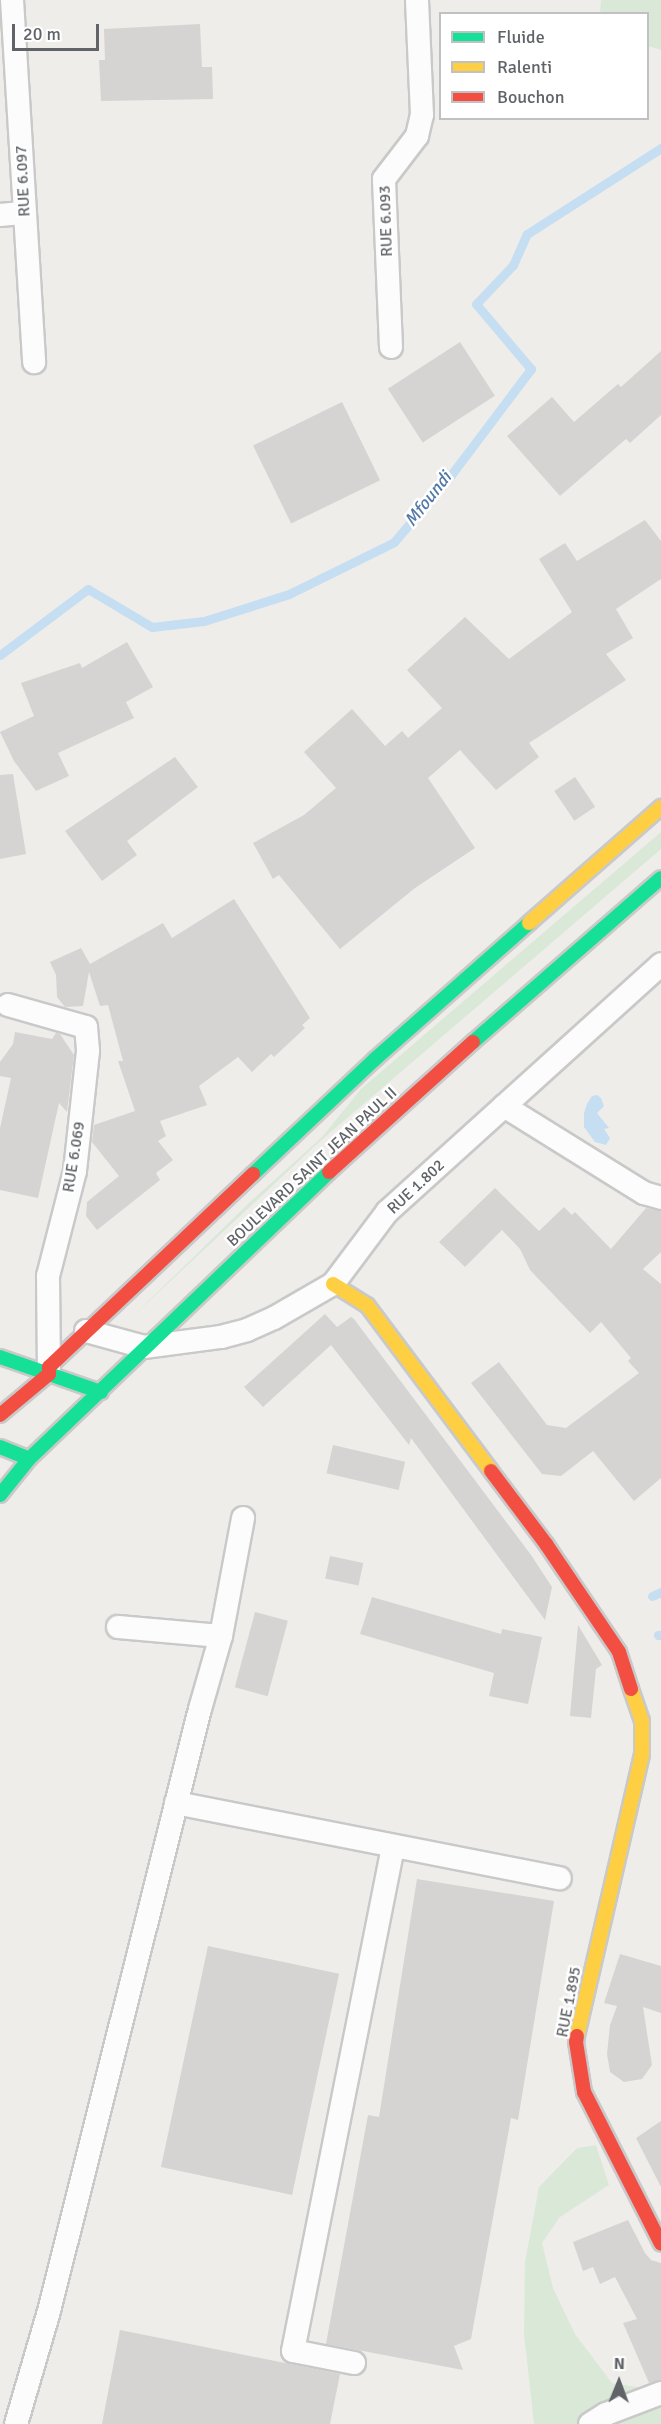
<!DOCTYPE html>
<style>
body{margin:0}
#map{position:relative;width:661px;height:2424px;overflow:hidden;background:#efedea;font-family:Signika,sans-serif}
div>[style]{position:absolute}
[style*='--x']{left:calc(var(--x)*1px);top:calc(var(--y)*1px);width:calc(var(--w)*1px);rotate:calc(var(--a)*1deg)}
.green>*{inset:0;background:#dae8d8}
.water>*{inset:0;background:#c5def2}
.stream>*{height:9px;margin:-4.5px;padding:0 4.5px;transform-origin:4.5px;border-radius:4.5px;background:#c5def2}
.building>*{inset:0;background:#d5d4d3;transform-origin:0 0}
.roads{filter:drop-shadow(2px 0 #c9c9c9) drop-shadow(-2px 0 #c9c9c9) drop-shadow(0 2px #c9c9c9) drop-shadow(0 -2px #c9c9c9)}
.street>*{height:22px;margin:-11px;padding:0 11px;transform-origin:11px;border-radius:11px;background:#fdfcfc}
.fast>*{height:14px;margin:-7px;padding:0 7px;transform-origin:7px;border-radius:7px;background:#16e098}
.slow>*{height:14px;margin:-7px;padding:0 7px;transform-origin:7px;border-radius:7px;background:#ffcf43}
.jam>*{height:14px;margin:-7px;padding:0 7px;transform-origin:7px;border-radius:7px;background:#f24e42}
span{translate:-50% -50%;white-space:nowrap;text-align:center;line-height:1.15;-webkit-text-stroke:5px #fff;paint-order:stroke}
.street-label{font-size:16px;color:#606367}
.water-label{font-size:18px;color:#5179a6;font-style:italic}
.legend{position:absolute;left:439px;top:12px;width:210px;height:108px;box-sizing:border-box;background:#fff;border:2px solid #bfc1c2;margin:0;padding:8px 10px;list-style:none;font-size:18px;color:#606367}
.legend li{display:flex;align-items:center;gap:12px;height:30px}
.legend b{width:30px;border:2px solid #bfc1c2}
.north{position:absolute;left:589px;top:2352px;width:60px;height:60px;-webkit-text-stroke:4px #fff;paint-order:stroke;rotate:1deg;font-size:16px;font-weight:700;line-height:24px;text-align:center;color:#606367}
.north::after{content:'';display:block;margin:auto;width:21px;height:27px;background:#606367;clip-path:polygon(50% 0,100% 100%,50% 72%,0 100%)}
.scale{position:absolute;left:12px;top:24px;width:87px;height:27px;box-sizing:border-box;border:3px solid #606367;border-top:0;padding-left:8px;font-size:18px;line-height:21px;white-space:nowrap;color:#606367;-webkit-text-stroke:4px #fff;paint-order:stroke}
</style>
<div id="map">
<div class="green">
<i style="clip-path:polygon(601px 0,661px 0,661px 50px,648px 46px,648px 14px,600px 13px)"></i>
<i style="clip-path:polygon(661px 832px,661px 849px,318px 1143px,130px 1319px,250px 1202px,322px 1137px,361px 1089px)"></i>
<i style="clip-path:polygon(596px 2145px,609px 2185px,560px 2217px,542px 2243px,553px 2288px,575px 2334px,612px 2383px,661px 2391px,661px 2424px,534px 2424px,524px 2334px,525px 2262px,539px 2187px,577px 2148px)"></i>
</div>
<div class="water">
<i style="clip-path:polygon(597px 1095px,601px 1098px,604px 1106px,597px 1113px,609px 1128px,604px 1129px,610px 1138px,606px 1145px,595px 1142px,584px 1127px,584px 1113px,587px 1104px,592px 1096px)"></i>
</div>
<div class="stream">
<i style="--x:0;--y:655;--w:110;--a:-36.9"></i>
<i style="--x:88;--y:589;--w:74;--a:30.7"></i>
<i style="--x:152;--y:627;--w:52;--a:-6.6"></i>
<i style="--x:204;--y:621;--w:89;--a:-17.6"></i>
<i style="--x:289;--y:594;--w:117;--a:-26.3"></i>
<i style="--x:394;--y:542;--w:88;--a:-49.6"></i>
<i style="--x:451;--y:475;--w:133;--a:-53"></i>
<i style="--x:531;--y:369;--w:85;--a:-130.2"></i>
<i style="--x:476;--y:304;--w:54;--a:-46.5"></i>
<i style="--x:513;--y:265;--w:34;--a:-66"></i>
<i style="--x:527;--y:234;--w:159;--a:-32.7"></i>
<i style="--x:652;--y:1596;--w:10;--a:-24"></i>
<i style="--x:658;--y:1635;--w:3;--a:0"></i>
</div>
<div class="building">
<i style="clip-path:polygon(200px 24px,202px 67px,212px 67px,213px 99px,101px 101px,99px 60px,105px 60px,104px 29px)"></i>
<i style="left:460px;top:342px;width:64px;height:86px;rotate:57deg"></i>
<i style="clip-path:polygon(661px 351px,661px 415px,630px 443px,626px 439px,560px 496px,507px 436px,552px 397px,574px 422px,618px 384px,621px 387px)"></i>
<i style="left:342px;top:402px;width:87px;height:99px;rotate:64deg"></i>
<i style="clip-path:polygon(645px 520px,661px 541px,661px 579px,616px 609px,633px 638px,606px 654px,626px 680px,529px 743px,539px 757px,496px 790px,460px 750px,428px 778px,475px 848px,415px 888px,340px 949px,279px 875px,273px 879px,253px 843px,304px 815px,336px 788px,304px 752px,352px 709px,385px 746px,402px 731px,408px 738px,442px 708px,407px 670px,465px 617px,509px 659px,572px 612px,539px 559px,565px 543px,577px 561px)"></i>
<i style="clip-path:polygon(127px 642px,153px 687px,126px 702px,134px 718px,58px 753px,69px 776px,36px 791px,14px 761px,0 732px,34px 716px,21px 683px,80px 663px,82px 668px)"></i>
<i style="clip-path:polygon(175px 757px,198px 787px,127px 841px,137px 855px,102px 881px,65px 831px)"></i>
<i style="clip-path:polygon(13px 774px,26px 854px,0 859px,0 775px)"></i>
<i style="left:575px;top:777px;width:36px;height:25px;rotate:56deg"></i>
<i style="clip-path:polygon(234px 899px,310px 1018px,302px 1025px,305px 1028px,274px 1057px,271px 1054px,252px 1072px,238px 1057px,199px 1086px,207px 1105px,160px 1121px,166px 1136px,158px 1141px,173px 1160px,156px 1173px,160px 1180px,97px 1230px,86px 1216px,87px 1202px,119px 1176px,92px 1142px,94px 1125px,135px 1111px,118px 1061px,123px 1061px,108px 1005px,100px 1006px,89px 972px,83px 1006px,65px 1007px,57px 997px,56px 975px,50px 962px,81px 948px,90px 964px,163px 923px,172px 938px)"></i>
<i style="clip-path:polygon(15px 1032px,52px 1039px,56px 1033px,60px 1034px,74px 1055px,67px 1112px,59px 1103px,38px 1198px,0 1190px,0 1128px,11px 1078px,0 1076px,0 1062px,13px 1044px)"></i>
<i style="clip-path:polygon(495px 1188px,539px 1231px,564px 1207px,572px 1215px,575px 1212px,611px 1249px,646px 1208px,661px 1211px,661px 1252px,643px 1269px,661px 1284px,661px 1478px,634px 1501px,593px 1451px,561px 1476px,542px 1474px,471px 1383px,499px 1362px,547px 1425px,566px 1428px,639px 1373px,628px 1361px,631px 1358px,601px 1322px,590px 1333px,530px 1270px,520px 1249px,502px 1230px,465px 1267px,439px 1242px)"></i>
<i style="clip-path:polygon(325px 1314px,337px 1327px,351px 1317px,354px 1319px,531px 1555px,552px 1587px,545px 1620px,411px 1438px,409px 1445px,331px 1345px,263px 1407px,244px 1387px)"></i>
<i style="left:333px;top:1445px;width:74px;height:29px;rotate:13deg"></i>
<i style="left:330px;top:1556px;width:34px;height:23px;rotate:12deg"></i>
<i style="clip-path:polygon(372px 1597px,501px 1634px,502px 1629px,542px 1637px,528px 1704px,489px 1696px,494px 1673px,360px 1634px)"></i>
<i style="left:255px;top:1612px;width:34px;height:78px;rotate:15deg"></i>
<i style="clip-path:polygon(578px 1625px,602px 1665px,596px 1669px,591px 1718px,570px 1716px)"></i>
<i style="clip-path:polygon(417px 1879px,554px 1901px,518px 2120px,511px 2118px,471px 2339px,454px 2346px,463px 2370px,326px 2344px,368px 2115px,379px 2117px)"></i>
<i style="left:208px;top:1946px;width:134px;height:226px;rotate:12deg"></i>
<i style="clip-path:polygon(620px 1954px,661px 1966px,661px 2013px,643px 2007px,652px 2065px,642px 2079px,624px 2082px,610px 2072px,607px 2054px,610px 2025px,617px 2006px,604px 2003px)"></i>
<i style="clip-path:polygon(661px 2121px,661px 2187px,636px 2138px)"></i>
<i style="clip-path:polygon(628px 2220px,645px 2253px,651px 2260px,661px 2263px,661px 2380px,649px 2383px,623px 2323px,637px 2319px,615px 2277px,600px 2284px,593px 2267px,583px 2271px,573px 2242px)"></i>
<i style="clip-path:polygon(120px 2330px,340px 2374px,330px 2424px,102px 2424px)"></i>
</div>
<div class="roads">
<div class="street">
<i style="--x:12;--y:0;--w:363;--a:86.5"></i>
<i style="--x:0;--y:215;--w:25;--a:-5"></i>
<i style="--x:391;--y:347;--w:168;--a:-92.4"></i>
<i style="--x:384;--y:179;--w:54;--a:-52.5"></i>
<i style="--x:417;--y:136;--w:22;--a:-77"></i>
<i style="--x:422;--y:115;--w:115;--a:-92.5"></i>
<i style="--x:8;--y:1005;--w:81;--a:15.8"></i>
<i style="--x:86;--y:1027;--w:24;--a:85"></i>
<i style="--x:88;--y:1051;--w:121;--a:96.2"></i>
<i style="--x:75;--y:1171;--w:108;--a:104.4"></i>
<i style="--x:48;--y:1276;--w:91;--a:89.4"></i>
<i style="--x:504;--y:1106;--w:165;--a:31.9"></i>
<i style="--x:644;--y:1193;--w:18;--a:16"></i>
<i style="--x:86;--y:1331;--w:60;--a:15.4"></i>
<i style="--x:144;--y:1347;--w:78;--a:-7.4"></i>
<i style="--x:221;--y:1337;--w:27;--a:-15"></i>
<i style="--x:247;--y:1330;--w:30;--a:-24"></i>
<i style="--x:274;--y:1318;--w:68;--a:-30"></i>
<i style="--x:333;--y:1284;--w:90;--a:-53.1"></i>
<i style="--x:387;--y:1212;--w:370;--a:-42.1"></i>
<i style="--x:118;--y:1627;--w:103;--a:5"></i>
<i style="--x:176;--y:1803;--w:391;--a:11.1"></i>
<i style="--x:354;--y:2363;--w:62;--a:-168.9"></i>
<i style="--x:293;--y:2351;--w:514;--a:-78.78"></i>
<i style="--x:16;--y:2424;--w:118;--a:-73.7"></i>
<i style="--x:49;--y:2311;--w:621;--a:-75.92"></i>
<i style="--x:200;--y:1709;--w:76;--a:-74"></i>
<i style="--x:221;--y:1636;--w:120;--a:-79.4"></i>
<i style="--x:590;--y:2424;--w:19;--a:-32"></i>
<i style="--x:606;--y:2414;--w:59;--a:-20.9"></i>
</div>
<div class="fast">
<i style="--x:473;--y:1042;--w:249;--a:-41.1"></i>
<i style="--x:253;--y:1174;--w:168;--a:-43.3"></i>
<i style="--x:375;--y:1059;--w:205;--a:-41.4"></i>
<i style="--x:0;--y:1357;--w:107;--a:19.1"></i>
<i style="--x:0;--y:1447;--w:31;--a:22"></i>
<i style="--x:0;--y:1495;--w:46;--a:-51.1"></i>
<i style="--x:29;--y:1459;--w:415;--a:-43.7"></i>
</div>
<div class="slow">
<i style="--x:529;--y:923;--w:176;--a:-41.3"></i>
<i style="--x:333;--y:1284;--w:40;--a:32"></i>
<i style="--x:367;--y:1305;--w:207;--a:53.2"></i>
<i style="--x:577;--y:2036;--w:289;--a:-77"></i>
<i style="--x:642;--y:1754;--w:33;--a:-90"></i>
<i style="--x:642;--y:1721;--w:34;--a:-109"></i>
</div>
<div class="jam">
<i style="--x:329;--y:1172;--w:194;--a:-42.1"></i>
<i style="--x:0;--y:1415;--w:64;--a:-39.9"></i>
<i style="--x:49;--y:1374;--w:7;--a:-90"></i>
<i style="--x:49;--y:1367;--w:281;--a:-43.4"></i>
<i style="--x:491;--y:1471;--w:91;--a:53"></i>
<i style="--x:546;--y:1544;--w:130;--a:55.9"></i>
<i style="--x:619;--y:1652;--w:39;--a:72"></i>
<i style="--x:577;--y:2036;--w:6;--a:99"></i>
<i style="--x:576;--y:2042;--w:51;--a:80.9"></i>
<i style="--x:584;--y:2092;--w:170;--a:63.1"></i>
</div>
</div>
<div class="street-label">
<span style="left:23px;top:181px;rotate:-93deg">RUE 6.097</span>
<span style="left:386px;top:221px;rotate:-92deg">RUE 6.093</span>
<span style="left:74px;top:1157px;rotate:-81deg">RUE 6.069</span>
<span style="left:312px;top:1167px;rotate:-43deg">BOULEVARD SAINT JEAN PAUL II</span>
<span style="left:416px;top:1187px;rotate:-43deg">RUE 1.802</span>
<span style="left:569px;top:2002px;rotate:-79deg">RUE 1.895</span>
</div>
<div class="water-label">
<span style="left:428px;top:499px;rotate:-52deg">Mfoundi</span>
</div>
<ul class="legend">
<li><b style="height:8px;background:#16e098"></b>Fluide</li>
<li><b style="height:8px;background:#ffcf43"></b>Ralenti</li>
<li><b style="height:8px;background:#f24e42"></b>Bouchon</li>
</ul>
<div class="north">N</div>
<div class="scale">20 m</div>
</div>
